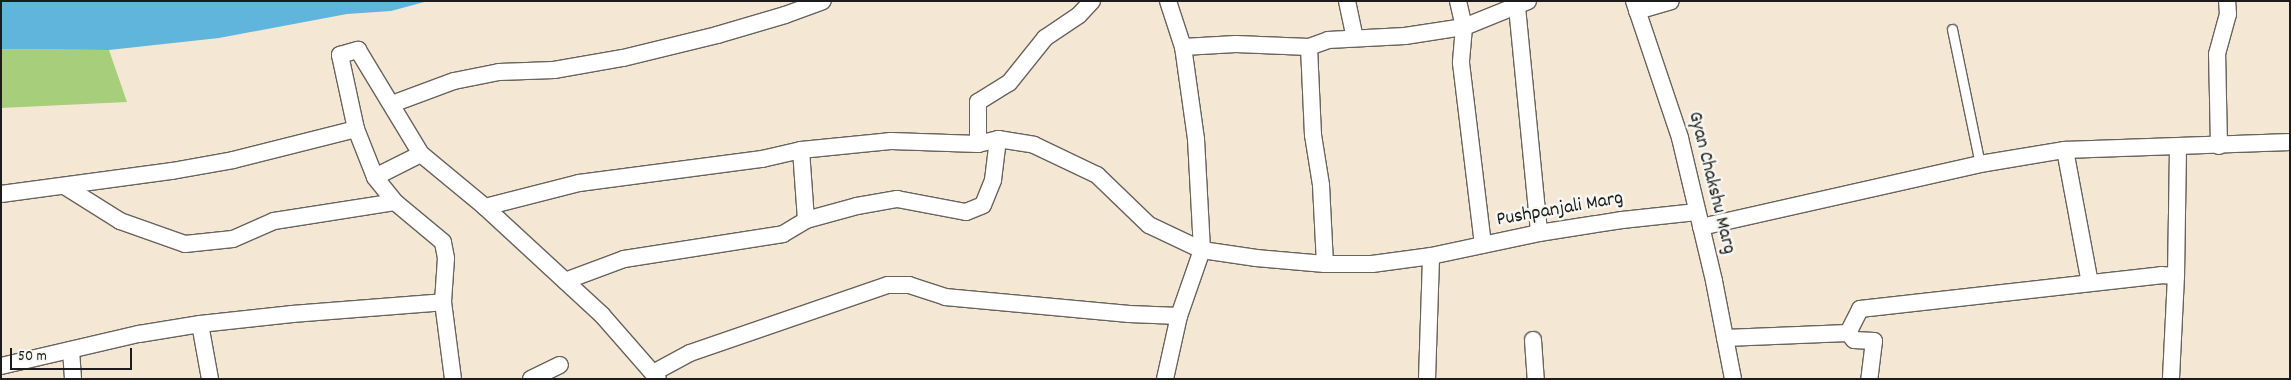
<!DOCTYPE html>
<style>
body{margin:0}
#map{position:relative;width:2291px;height:380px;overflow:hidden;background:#f4e8d5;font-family:Dekko,sans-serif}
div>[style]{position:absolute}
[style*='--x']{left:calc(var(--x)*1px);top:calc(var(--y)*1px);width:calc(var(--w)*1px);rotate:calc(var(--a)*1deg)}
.green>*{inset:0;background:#a7cf7b}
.water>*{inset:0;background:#60b5dc}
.roads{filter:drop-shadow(1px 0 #68635d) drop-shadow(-1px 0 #68635d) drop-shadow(0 1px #68635d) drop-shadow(0 -1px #68635d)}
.service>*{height:9px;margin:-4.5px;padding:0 4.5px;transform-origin:4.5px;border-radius:4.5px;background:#fff}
.minor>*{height:16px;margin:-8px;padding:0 8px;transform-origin:8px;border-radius:8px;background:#fff}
span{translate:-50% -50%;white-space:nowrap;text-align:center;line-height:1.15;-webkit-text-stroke:5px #f6f6f2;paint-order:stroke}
.street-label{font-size:20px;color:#1c1c1c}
.frame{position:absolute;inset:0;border:2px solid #1c1c1c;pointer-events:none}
.scale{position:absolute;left:10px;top:348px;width:122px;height:22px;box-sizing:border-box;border:2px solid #1c1c1c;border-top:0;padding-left:6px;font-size:15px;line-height:18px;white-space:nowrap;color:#1c1c1c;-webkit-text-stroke:4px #f6f6f2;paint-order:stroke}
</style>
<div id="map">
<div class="green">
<i style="clip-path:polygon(1px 49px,109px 50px,127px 102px,1px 108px)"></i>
</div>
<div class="water">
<i style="clip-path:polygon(1px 1px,428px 1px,391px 11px,347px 14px,219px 38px,109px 50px,1px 49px)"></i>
</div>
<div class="roads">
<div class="service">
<i style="--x:1952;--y:29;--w:138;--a:78.3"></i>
</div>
<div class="minor">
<i style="--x:1347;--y:1;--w:38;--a:78"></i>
<i style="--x:1458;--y:1;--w:27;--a:77"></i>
<i style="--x:1464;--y:27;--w:36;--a:95"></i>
<i style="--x:1461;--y:63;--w:183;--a:83.1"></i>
<i style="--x:1634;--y:1;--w:145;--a:71.4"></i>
<i style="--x:1680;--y:138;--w:147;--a:76.6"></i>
<i style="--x:1714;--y:281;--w:100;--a:79"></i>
<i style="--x:1517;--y:7;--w:227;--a:84.4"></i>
<i style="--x:1637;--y:11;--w:35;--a:-16"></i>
<i style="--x:1183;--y:47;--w:53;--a:-3.2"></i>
<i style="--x:1236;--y:44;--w:73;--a:2.4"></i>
<i style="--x:1309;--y:47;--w:20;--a:-20"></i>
<i style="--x:1328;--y:40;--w:77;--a:-3"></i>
<i style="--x:1405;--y:36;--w:60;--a:-8.7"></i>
<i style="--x:1464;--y:27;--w:69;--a:-22.1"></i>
<i style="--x:1309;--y:47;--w:88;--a:87.4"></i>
<i style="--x:1313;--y:135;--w:51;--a:80.9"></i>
<i style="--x:1321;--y:185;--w:79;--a:87.1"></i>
<i style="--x:392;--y:104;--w:66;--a:-20.4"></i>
<i style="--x:454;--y:81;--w:46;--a:-11.3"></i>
<i style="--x:499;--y:72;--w:55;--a:-2.1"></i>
<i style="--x:554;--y:70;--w:70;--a:-9.9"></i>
<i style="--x:623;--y:58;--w:97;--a:-13.7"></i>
<i style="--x:717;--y:35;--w:71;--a:-16.4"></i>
<i style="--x:785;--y:15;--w:40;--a:-20.2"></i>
<i style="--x:978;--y:144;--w:42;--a:-90"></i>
<i style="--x:978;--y:102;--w:36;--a:-32"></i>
<i style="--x:1009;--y:83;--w:58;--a:-51.3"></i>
<i style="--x:1045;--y:38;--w:41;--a:-34.1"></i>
<i style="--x:1079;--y:15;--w:19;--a:-47"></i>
<i style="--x:2219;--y:146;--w:92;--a:-91.2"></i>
<i style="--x:2217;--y:54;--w:41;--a:-74.6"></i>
<i style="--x:2228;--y:14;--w:13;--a:-94"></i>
<i style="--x:801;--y:150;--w:70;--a:85.9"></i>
<i style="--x:806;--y:220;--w:53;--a:-15.4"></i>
<i style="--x:857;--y:206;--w:41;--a:-9.9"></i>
<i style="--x:897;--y:199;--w:70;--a:10.7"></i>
<i style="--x:966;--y:212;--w:18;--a:-22"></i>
<i style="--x:983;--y:205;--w:27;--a:-68"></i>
<i style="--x:993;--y:180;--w:41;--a:-83"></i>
<i style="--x:2065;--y:150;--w:135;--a:79.4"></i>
<i style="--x:375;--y:177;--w:51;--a:-26.6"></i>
<i style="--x:66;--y:187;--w:64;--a:32.2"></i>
<i style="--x:120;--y:221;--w:69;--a:19.5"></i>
<i style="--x:185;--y:244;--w:48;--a:-5.9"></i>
<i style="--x:233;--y:239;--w:45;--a:-23.7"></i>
<i style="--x:274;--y:221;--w:122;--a:-8.9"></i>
<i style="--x:1;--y:194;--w:173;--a:-7.7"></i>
<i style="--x:172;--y:171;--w:62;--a:-10.2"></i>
<i style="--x:233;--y:160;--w:127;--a:-14.1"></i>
<i style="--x:485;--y:207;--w:97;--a:-14.3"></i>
<i style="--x:579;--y:183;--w:185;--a:-7.5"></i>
<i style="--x:762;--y:159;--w:40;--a:-13"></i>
<i style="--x:801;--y:150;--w:90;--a:-5.7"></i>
<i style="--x:891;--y:141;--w:87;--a:2"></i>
<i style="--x:978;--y:144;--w:21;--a:-14"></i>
<i style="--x:998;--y:139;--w:36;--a:9"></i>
<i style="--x:1034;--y:145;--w:70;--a:25.5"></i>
<i style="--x:1097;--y:175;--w:72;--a:43.9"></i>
<i style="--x:1149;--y:225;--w:59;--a:25.3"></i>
<i style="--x:1202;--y:250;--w:55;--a:8.4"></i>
<i style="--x:1256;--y:258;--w:69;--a:5"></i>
<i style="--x:1325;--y:264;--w:47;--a:0"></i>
<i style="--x:1372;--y:264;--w:60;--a:-7.7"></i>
<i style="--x:1431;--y:256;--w:110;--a:-12"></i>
<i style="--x:1539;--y:233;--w:84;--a:-8.9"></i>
<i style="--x:1622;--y:220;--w:75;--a:-6.1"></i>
<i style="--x:1701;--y:227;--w:286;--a:-12.7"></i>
<i style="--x:1980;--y:164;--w:86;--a:-9.4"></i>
<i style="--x:2065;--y:150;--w:225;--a:-2"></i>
<i style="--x:2176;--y:276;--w:129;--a:-89.1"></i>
<i style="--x:565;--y:281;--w:63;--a:-20.4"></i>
<i style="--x:624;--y:259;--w:161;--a:-8.9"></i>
<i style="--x:783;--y:234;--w:27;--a:-31"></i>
<i style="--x:200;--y:324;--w:56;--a:79.7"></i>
<i style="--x:1848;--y:333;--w:9;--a:49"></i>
<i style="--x:1854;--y:340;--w:20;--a:3"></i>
<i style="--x:1874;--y:341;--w:38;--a:97"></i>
<i style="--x:1725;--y:338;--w:123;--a:-2.3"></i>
<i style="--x:1848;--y:333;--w:27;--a:-63"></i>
<i style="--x:1860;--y:309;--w:303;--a:-6.4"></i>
<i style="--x:2161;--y:275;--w:15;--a:4"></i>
<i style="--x:2176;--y:276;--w:103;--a:92.8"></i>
<i style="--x:1533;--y:340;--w:39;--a:86"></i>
<i style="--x:71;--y:350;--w:29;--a:86"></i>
<i style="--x:1;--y:366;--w:142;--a:-13.1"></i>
<i style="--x:139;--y:334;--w:62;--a:-9.3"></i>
<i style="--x:200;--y:324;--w:93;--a:-6.2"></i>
<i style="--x:292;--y:314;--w:151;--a:-4.5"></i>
<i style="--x:653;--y:373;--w:42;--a:-28.4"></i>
<i style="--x:690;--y:353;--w:209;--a:-19"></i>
<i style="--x:888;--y:285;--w:21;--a:0"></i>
<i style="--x:909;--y:285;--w:38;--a:18"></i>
<i style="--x:945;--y:297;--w:185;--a:5.3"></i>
<i style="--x:1129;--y:314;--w:50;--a:2.3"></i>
<i style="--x:453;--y:379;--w:78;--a:-97.4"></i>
<i style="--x:443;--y:302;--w:44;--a:-86.1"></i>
<i style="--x:446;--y:258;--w:16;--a:-101"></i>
<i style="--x:443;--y:242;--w:62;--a:-140.2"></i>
<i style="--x:395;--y:202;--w:32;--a:-129"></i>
<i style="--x:375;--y:177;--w:52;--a:-111.6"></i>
<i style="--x:356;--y:129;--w:76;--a:-102.2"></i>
<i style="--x:340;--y:55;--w:19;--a:-16"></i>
<i style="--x:358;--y:50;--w:122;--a:58.8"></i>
<i style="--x:421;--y:154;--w:83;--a:39.6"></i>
<i style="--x:485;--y:207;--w:159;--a:42.7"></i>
<i style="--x:602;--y:315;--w:85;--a:48.8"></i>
<i style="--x:531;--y:379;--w:32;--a:-26"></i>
<i style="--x:1165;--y:379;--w:65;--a:-77.5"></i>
<i style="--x:1179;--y:316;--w:70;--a:-70.8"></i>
<i style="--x:1202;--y:250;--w:111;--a:-93.1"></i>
<i style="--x:1196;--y:139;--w:93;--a:-98"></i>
<i style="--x:1183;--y:47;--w:48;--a:-108.1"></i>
<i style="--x:1427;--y:379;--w:123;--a:-88.1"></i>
</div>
</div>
<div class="street-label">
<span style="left:1711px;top:183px;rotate:76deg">Gyan Chakshu Marg</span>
<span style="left:1560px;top:210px;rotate:-10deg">Pushpanjali Marg</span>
</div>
<div class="frame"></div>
<div class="scale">50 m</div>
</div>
